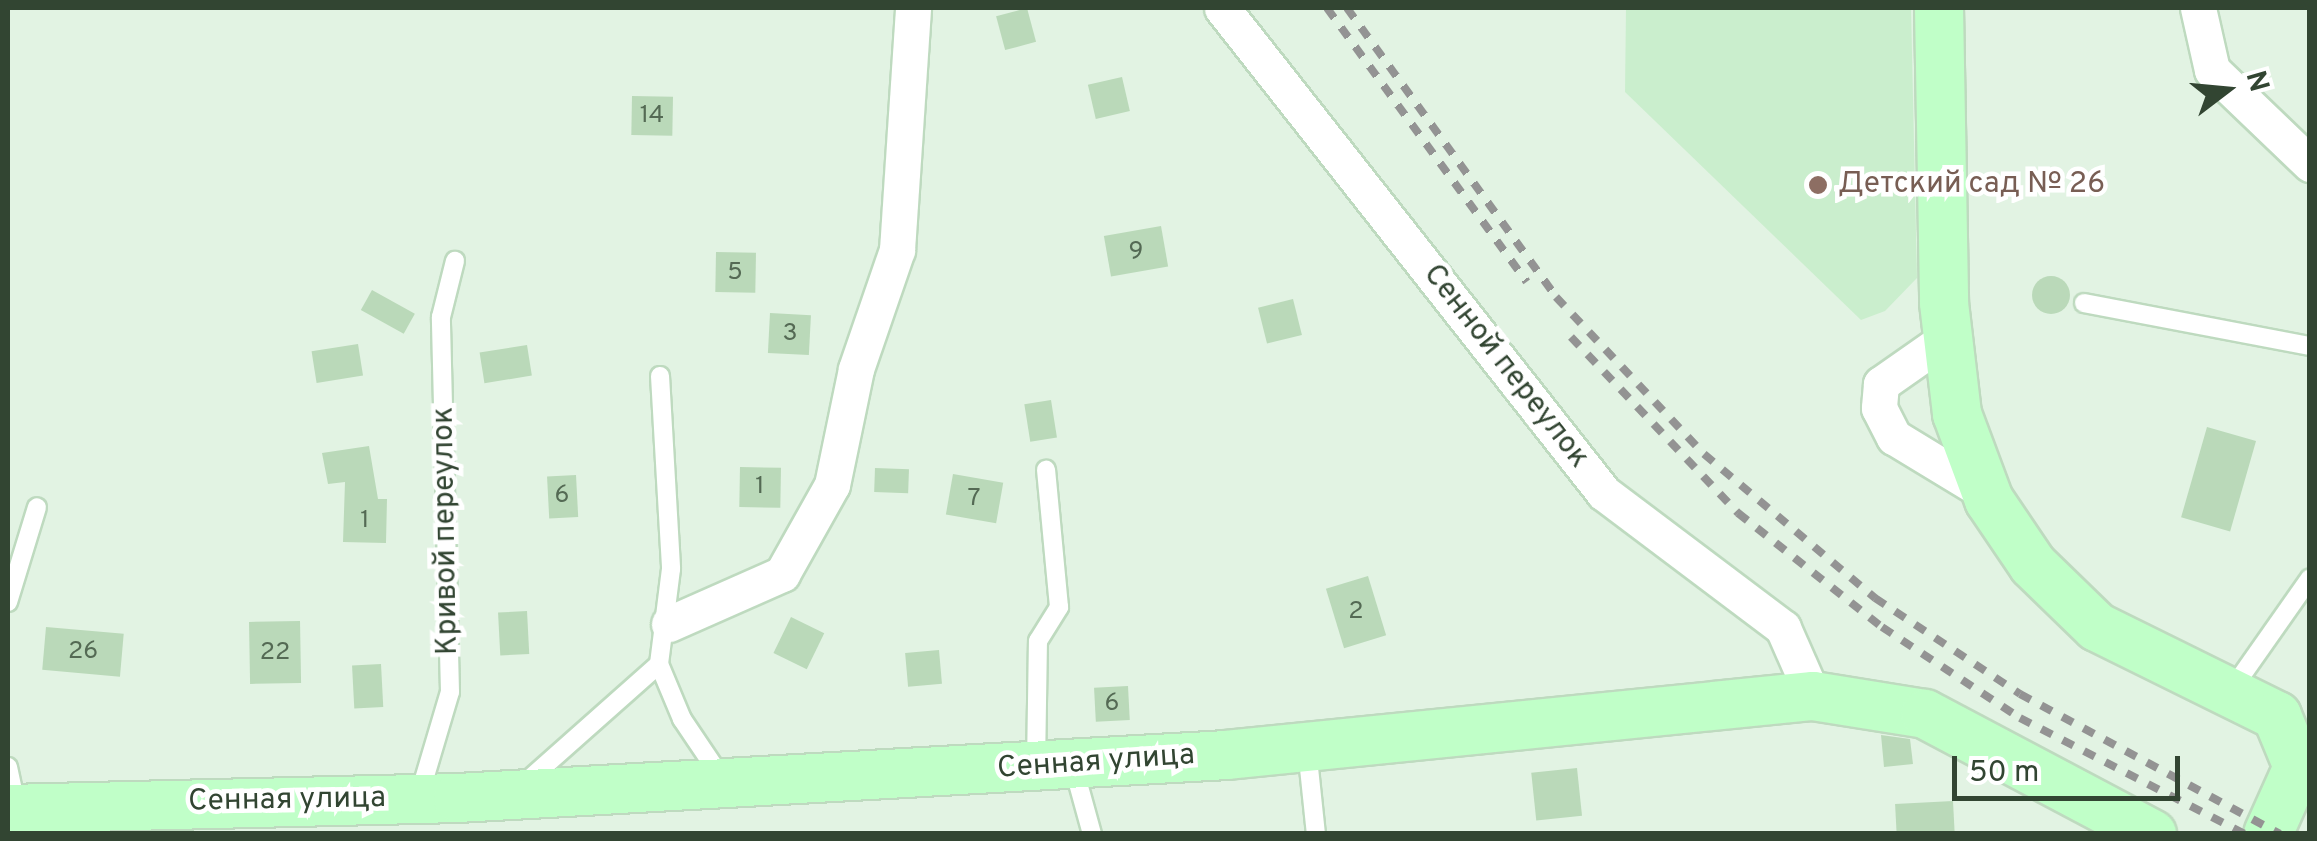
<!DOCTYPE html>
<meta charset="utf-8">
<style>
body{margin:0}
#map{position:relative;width:2317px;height:841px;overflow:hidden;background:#e2f3e3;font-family:Overpass,sans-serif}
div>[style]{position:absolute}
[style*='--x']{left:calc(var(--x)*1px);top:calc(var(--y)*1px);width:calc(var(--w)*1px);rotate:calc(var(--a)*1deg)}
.education>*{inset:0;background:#caeecd}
.building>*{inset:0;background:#bad9b9;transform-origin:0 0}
.round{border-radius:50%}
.roads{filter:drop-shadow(2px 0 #bedabf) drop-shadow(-2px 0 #bedabf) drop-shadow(0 2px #bedabf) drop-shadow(0 -2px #bedabf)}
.service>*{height:18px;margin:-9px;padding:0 9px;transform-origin:9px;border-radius:9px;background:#fff}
.minor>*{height:35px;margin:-17.5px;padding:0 17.5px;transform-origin:17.5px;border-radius:17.5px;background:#fff}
.secondary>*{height:48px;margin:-24px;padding:0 24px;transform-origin:24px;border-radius:24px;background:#c0ffc8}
.rail>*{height:8px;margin-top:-4px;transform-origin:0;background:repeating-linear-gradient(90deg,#939393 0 12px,transparent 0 24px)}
.dots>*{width:28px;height:28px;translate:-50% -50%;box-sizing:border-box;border:5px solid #fff;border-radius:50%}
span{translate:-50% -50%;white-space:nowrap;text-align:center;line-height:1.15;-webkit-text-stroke:9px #fff;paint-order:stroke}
.number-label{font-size:25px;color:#546a54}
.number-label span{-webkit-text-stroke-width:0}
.education-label{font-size:30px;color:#785e54}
.left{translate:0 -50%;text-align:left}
.street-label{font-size:30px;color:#324532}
.frame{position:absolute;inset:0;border:10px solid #324532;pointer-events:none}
.north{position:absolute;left:2177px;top:40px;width:100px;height:100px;-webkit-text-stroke:8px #fff;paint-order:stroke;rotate:74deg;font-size:28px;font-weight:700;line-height:40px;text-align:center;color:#324532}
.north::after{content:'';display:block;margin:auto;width:35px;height:45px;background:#324532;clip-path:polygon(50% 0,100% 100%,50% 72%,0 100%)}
.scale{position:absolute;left:1952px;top:756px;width:228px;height:45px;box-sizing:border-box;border:5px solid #324532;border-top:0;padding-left:12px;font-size:30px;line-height:35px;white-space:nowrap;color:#324532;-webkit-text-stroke:8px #fff;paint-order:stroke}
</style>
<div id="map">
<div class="education">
<i style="clip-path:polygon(1626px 8px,1911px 8px,1917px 278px,1885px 311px,1861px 320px,1625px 92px)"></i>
</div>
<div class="building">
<i style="left:1027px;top:8px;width:35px;height:32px;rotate:75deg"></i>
<i style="left:1122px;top:77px;width:35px;height:35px;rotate:77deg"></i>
<i style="left:632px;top:96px;width:41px;height:39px;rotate:1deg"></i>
<i style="left:1161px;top:226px;width:41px;height:58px;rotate:80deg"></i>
<i style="left:716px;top:252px;width:40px;height:40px;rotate:1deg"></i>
<i class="round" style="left:2032px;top:276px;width:38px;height:38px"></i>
<i style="left:372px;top:290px;width:49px;height:23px;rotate:29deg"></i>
<i style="left:1293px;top:299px;width:37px;height:36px;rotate:76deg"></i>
<i style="left:770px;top:313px;width:41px;height:40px;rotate:3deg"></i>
<i style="left:358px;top:344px;width:32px;height:47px;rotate:81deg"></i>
<i style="left:527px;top:345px;width:31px;height:48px;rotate:81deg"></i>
<i style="left:1051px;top:400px;width:38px;height:27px;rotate:81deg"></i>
<i style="left:2207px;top:427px;width:51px;height:94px;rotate:16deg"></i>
<i style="clip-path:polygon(369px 446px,378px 499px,387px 499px,386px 543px,343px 542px,345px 482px,328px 484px,322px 453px)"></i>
<i style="left:740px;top:467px;width:41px;height:40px;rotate:1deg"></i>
<i style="left:875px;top:468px;width:34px;height:24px;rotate:2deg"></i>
<i style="left:953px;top:474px;width:51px;height:41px;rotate:10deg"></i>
<i style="left:576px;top:475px;width:42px;height:29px;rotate:87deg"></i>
<i style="left:1368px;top:576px;width:62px;height:44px;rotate:73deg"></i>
<i style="left:527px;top:611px;width:43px;height:29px;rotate:87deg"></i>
<i style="left:791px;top:617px;width:37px;height:40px;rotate:26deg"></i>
<i style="left:300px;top:621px;width:62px;height:51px;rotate:89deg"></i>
<i style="left:46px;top:627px;width:78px;height:43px;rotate:5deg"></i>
<i style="left:939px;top:650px;width:34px;height:34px;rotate:85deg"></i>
<i style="left:381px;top:664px;width:43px;height:29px;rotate:87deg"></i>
<i style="left:1128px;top:686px;width:34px;height:34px;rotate:87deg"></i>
<i style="clip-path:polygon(1881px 735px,1910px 739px,1913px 764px,1884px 767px)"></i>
<i style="left:1577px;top:768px;width:48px;height:46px;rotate:84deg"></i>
<i style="left:1953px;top:801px;width:33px;height:58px;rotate:87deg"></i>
</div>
<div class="roads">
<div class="service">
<i style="--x:2084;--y:303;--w:230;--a:10.8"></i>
<i style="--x:660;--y:376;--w:193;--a:86.7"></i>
<i style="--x:671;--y:569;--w:96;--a:97.2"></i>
<i style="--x:659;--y:664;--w:60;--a:67.3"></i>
<i style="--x:682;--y:719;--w:73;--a:56.1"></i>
<i style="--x:8;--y:602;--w:99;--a:-73"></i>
<i style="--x:2230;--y:692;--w:139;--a:-54.9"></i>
<i style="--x:1307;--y:749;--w:85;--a:84"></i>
<i style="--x:1073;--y:765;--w:72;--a:74.6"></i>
<i style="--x:1036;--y:766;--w:125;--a:-89.1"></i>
<i style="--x:1038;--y:641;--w:40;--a:-58"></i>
<i style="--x:1059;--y:607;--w:138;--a:-95.4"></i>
<i style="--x:8;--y:767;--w:39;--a:78"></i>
<i style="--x:525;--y:783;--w:179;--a:-41.6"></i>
<i style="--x:420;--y:793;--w:105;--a:-73.5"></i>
<i style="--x:450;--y:692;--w:375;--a:-91.4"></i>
<i style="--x:441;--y:317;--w:58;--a:-76"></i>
</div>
<div class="minor">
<i style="--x:1222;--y:8;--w:617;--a:51.78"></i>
<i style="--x:1604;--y:493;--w:224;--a:37"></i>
<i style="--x:1783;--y:628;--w:74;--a:66.2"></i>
<i style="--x:2198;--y:8;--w:64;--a:77.3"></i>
<i style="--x:2212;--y:70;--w:136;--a:43.8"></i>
<i style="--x:1948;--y:337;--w:82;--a:145"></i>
<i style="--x:1881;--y:384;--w:24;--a:95"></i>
<i style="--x:1879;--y:408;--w:33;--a:63"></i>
<i style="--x:1894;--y:437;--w:108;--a:31.3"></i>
<i style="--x:669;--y:624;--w:124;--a:-23.9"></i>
<i style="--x:782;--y:574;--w:102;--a:-60.7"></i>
<i style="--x:832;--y:485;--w:118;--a:-78.3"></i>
<i style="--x:856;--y:369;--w:126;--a:-71"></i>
<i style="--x:897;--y:250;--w:243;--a:-86.2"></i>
</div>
<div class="secondary">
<i style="--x:1939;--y:8;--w:295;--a:89"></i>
<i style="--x:1944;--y:303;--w:112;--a:83.3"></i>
<i style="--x:1957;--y:414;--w:92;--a:69.6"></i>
<i style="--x:1989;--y:500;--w:78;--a:55.9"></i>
<i style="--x:2033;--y:565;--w:89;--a:44.1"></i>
<i style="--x:2097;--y:627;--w:201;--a:26.3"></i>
<i style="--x:2277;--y:716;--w:55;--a:67.6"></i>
<i style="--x:2298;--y:767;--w:73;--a:114.1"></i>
<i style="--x:8;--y:809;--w:450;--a:-1.4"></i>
<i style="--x:458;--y:798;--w:769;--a:-3.2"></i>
<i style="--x:1226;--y:755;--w:590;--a:-5.74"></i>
<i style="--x:1813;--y:696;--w:113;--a:9.1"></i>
<i style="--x:1925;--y:714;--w:257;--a:27.9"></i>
</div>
</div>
<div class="rail">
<i style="--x:1327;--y:8;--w:339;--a:53.9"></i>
<i style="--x:1347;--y:8;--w:357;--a:54.1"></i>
<i style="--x:1556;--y:297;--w:216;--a:46.7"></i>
<i style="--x:1704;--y:454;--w:224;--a:40.1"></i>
<i style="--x:1875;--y:598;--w:174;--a:33.5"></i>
<i style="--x:2020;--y:694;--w:295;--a:28.3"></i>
<i style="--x:1571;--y:337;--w:243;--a:46.5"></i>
<i style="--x:1738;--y:513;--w:184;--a:38.4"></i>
<i style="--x:1882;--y:627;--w:165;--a:33.4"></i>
<i style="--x:2020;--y:718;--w:253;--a:27.3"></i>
</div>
<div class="dots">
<i style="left:1818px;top:185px;background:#8d6e63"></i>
</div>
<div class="number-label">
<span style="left:652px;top:116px">14</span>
<span style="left:1136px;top:252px">9</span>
<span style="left:735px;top:273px">5</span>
<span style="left:790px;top:334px">3</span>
<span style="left:760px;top:487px">1</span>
<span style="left:562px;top:496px">6</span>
<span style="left:974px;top:499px">7</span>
<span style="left:365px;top:521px">1</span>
<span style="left:1356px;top:612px">2</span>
<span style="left:83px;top:652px">26</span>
<span style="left:275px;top:653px">22</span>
<span style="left:1112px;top:704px">6</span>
</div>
<div class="education-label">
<span class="left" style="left:1838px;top:185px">Детский сад № 26</span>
</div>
<div class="street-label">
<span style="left:1505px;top:367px;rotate:52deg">Сенной переулок</span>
<span style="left:447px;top:531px;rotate:-91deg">Кривой переулок</span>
<span style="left:1096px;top:763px;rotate:-4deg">Сенная улица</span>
<span style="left:287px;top:801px;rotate:-1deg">Сенная улица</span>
</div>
<div class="frame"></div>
<div class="north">N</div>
<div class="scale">50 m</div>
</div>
